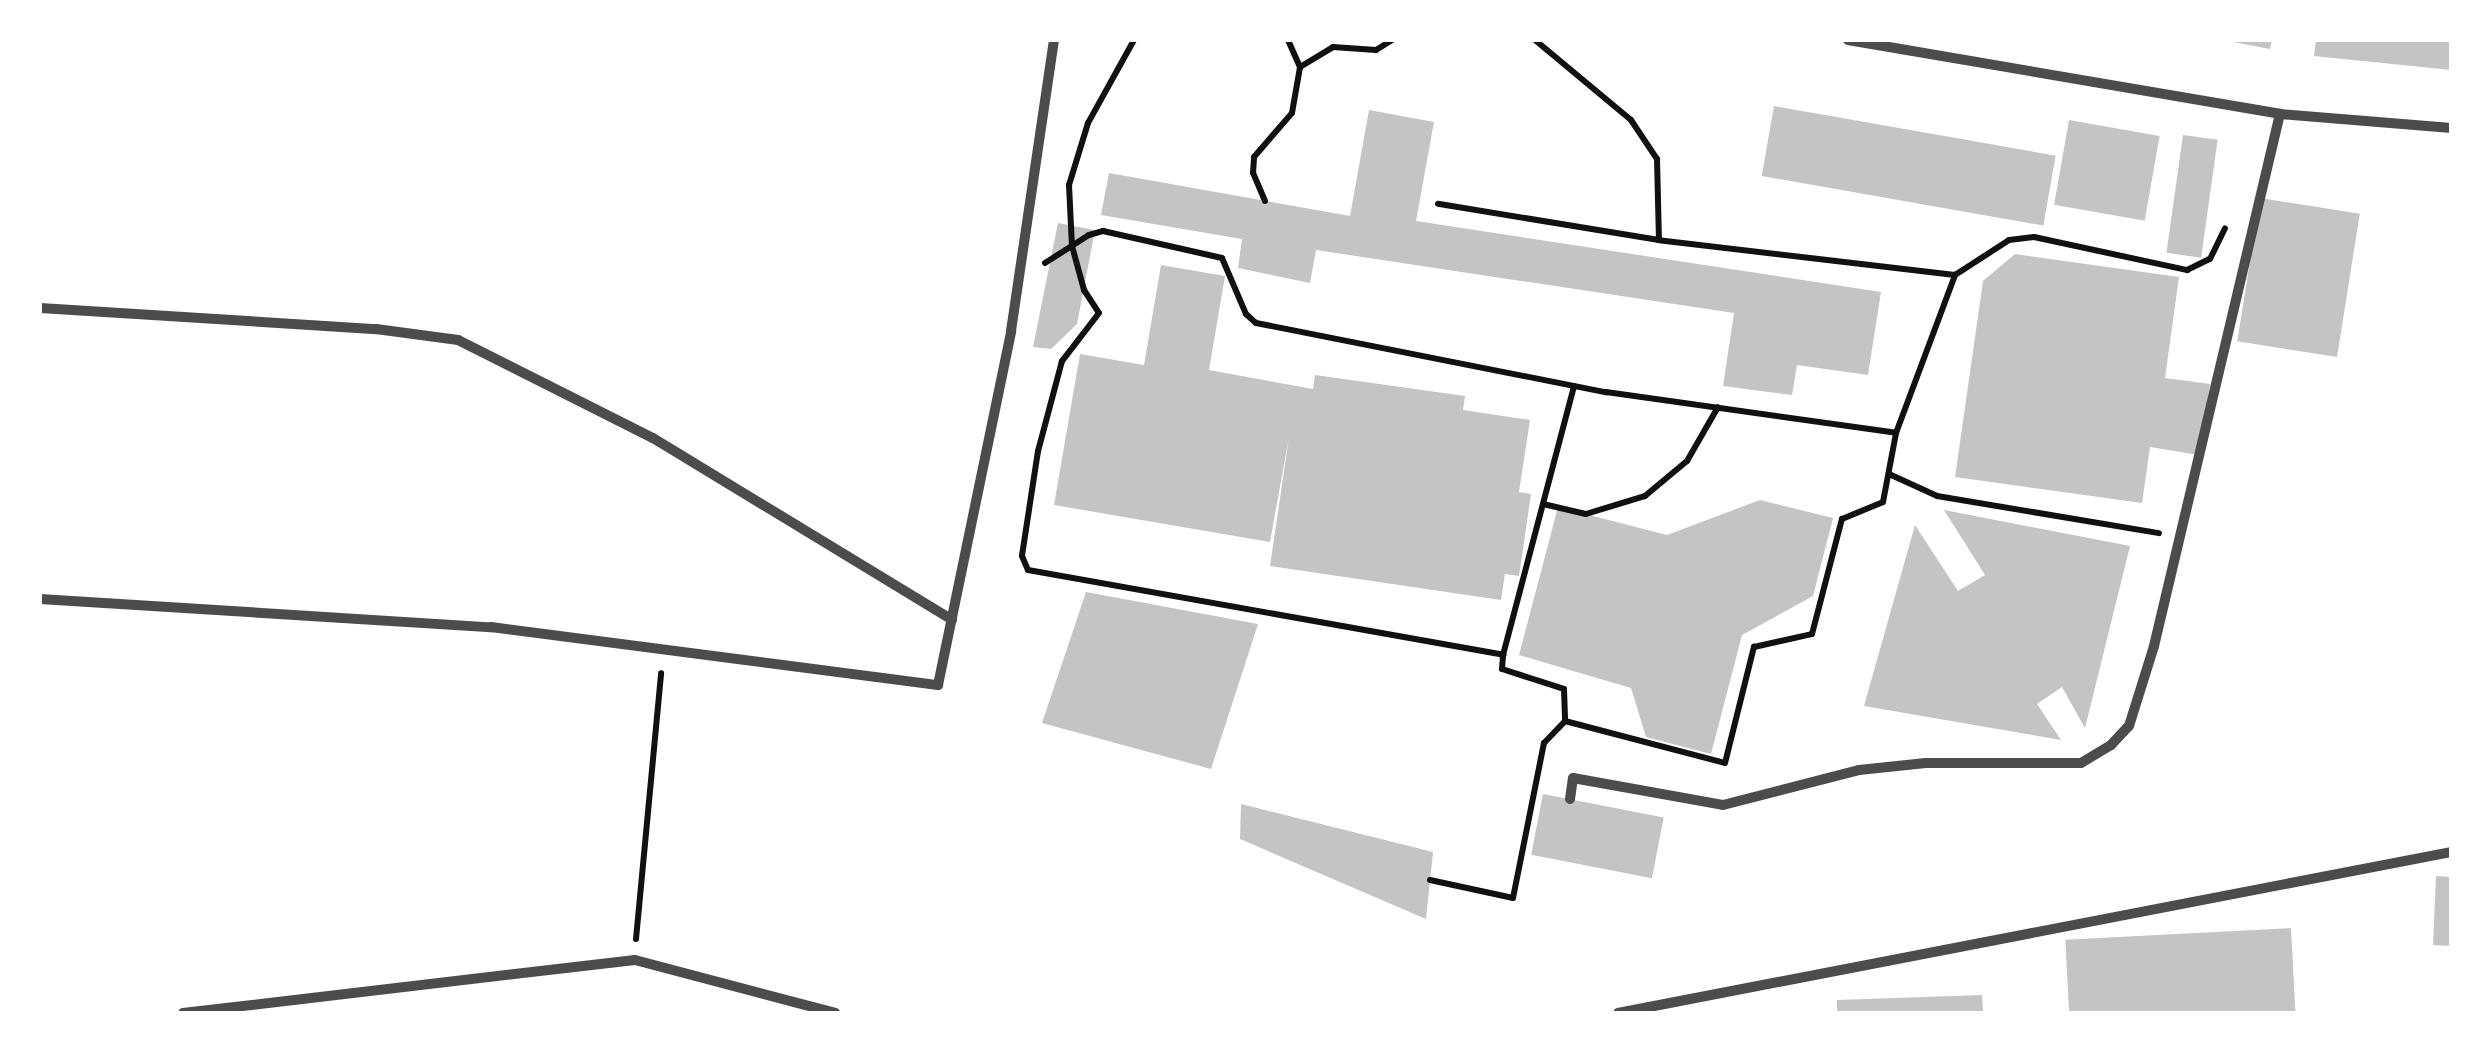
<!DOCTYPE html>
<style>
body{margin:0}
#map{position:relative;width:2491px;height:1053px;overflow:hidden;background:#fff;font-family:Overpass,sans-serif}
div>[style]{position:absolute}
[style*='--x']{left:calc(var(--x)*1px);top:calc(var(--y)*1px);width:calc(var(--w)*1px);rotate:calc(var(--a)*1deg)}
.building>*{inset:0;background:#c4c4c4;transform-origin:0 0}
.path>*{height:6px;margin:-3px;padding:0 3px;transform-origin:3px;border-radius:3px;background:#111}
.minor>*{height:10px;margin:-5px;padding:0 5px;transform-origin:5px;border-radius:5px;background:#4c4c4c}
span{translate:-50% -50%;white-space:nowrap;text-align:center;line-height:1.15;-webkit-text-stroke:9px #fff;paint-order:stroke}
.frame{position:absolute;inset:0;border:42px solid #fff;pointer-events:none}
</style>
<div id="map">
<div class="building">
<i style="clip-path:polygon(2223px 40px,2272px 40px,2270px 49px)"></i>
<i style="clip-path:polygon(2316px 40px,2451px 40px,2451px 70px,2314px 56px)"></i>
<i style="left:1774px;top:106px;width:286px;height:71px;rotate:10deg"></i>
<i style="clip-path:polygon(1369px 110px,1434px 122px,1416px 221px,1881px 292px,1868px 375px,1797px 365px,1792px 395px,1723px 386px,1734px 313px,1316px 250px,1310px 283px,1238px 268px,1242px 239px,1101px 215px,1109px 173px,1350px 216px)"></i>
<i style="left:2069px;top:120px;width:92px;height:86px;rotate:10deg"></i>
<i style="left:2183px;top:135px;width:35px;height:119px;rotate:8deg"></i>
<i style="left:2260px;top:198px;width:101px;height:145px;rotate:9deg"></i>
<i style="clip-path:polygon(1058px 223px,1095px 230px,1077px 324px,1051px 349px,1033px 347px)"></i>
<i style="clip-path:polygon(2015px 254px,2179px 277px,2165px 378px,2210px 384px,2199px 455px,2150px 447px,2142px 503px,1955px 477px,1983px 281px)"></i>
<i style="clip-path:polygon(1161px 265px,1225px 276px,1209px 370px,1313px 389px,1315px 375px,1465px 396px,1463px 410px,1530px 420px,1519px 492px,1531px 494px,1519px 576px,1505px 574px,1501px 600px,1270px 566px,1289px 437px,1270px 542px,1054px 505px,1080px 354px,1144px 365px)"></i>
<i style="clip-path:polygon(1760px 500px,1833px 518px,1813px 596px,1742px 635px,1711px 754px,1646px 737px,1631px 688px,1519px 655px,1558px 507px,1667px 535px)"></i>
<i style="clip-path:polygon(1944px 510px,2130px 546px,2085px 728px,2062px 687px,2037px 704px,2061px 740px,1864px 706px,1915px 525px,1958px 591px,1985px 575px)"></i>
<i style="clip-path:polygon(1086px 592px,1258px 624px,1211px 769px,1042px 723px)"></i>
<i style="left:1543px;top:794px;width:123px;height:62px;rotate:11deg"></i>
<i style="clip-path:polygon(1241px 804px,1433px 852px,1426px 919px,1240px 839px)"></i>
<i style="clip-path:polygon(2436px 876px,2451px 877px,2451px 946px,2433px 945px)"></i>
<i style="left:2291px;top:928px;width:84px;height:226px;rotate:87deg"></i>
<i style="clip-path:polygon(1982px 995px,1983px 1013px,1837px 1013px,1837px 1000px)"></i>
</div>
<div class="path">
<i style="--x:1134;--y:40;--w:95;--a:119"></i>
<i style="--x:1088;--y:123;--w:65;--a:107"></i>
<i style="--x:1069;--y:185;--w:61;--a:87.2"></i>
<i style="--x:1072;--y:246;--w:46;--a:74.7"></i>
<i style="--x:1084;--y:290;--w:27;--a:57"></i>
<i style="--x:1099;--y:313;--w:61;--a:127.6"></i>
<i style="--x:1062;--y:361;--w:93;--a:104.9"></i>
<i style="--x:1038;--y:451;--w:106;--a:98.7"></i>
<i style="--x:1022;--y:556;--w:15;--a:67"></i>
<i style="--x:1028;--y:570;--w:483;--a:10.1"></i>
<i style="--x:1503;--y:655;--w:14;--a:94"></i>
<i style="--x:1502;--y:669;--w:65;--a:17.9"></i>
<i style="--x:1564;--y:689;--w:32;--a:88"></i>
<i style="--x:1565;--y:721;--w:165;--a:14.7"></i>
<i style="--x:1725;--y:763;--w:120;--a:-76"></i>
<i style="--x:1754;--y:647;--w:59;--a:-12.6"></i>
<i style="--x:1812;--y:634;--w:119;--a:-75.4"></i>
<i style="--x:1842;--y:519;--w:44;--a:-22.5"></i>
<i style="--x:1883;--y:502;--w:70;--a:-79.3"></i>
<i style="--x:1288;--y:40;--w:30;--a:66"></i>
<i style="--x:1300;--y:67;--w:39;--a:-31"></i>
<i style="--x:1333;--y:47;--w:43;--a:4"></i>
<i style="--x:1376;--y:50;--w:19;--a:-32"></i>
<i style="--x:1535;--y:40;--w:125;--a:39.8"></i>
<i style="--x:1631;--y:120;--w:47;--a:56.3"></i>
<i style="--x:1657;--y:159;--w:81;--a:88.6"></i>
<i style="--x:1265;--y:201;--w:30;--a:-113"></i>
<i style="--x:1253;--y:173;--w:16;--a:-86"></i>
<i style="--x:1254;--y:157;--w:58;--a:-49.2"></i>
<i style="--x:1292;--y:113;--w:47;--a:-80.1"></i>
<i style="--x:1045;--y:263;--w:52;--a:-32.5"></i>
<i style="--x:1089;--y:235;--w:15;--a:-16"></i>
<i style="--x:1103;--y:231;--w:122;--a:12.8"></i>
<i style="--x:1222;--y:258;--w:61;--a:66.8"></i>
<i style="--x:1246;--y:314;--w:13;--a:42"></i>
<i style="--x:1256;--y:323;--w:357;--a:11.2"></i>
<i style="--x:1606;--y:392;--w:293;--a:8"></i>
<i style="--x:1896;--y:433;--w:169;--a:-69.5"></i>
<i style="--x:1955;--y:275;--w:298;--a:-173.3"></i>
<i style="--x:1659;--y:240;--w:224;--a:-170.7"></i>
<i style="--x:1955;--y:275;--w:64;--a:-32.9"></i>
<i style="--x:2009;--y:240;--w:25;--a:-7"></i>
<i style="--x:2034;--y:237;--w:157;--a:12.2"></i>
<i style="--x:2187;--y:270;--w:25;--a:-26"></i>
<i style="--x:2210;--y:259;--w:34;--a:-64"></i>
<i style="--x:1889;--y:474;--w:53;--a:24.6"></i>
<i style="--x:1937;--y:496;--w:225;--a:9.5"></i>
<i style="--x:1543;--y:504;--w:44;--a:13.1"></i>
<i style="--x:1586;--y:514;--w:62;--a:-17"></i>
<i style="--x:1645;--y:496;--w:55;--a:-39.8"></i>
<i style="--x:1687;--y:461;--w:62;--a:-60.1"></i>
<i style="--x:1503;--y:655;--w:278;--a:-75.2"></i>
<i style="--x:1430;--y:880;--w:85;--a:12.2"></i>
<i style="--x:1513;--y:898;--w:158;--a:-78.7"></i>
<i style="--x:1544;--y:743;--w:30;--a:-46"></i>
<i style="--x:636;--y:939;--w:267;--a:-84.6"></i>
</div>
<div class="minor">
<i style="--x:1848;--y:40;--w:438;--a:9.7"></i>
<i style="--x:2280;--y:114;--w:172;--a:4.7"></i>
<i style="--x:40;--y:308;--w:337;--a:3.6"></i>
<i style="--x:376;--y:329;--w:83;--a:7.6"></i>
<i style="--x:458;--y:340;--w:218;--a:26.7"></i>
<i style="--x:653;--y:438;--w:350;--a:31.3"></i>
<i style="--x:40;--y:599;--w:452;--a:3.6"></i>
<i style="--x:491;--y:627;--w:451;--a:7.4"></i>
<i style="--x:938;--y:685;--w:361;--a:-78.3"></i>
<i style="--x:1011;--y:331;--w:294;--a:-81.6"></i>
<i style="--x:1570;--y:799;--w:21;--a:-82"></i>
<i style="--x:1573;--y:778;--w:152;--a:10.2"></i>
<i style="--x:1723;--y:805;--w:140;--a:-14.4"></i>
<i style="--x:1859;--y:770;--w:67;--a:-6"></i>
<i style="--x:1926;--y:763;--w:155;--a:0"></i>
<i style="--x:2081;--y:763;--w:35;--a:-31"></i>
<i style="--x:2111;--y:745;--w:26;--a:-47"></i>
<i style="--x:2129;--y:726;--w:84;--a:-72.6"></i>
<i style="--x:2154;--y:646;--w:547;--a:-76.68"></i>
<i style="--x:183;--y:1013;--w:455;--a:-6.7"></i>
<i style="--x:635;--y:960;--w:207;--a:14.8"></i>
<i style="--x:1618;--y:1013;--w:848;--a:-10.94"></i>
</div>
<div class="frame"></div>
</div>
